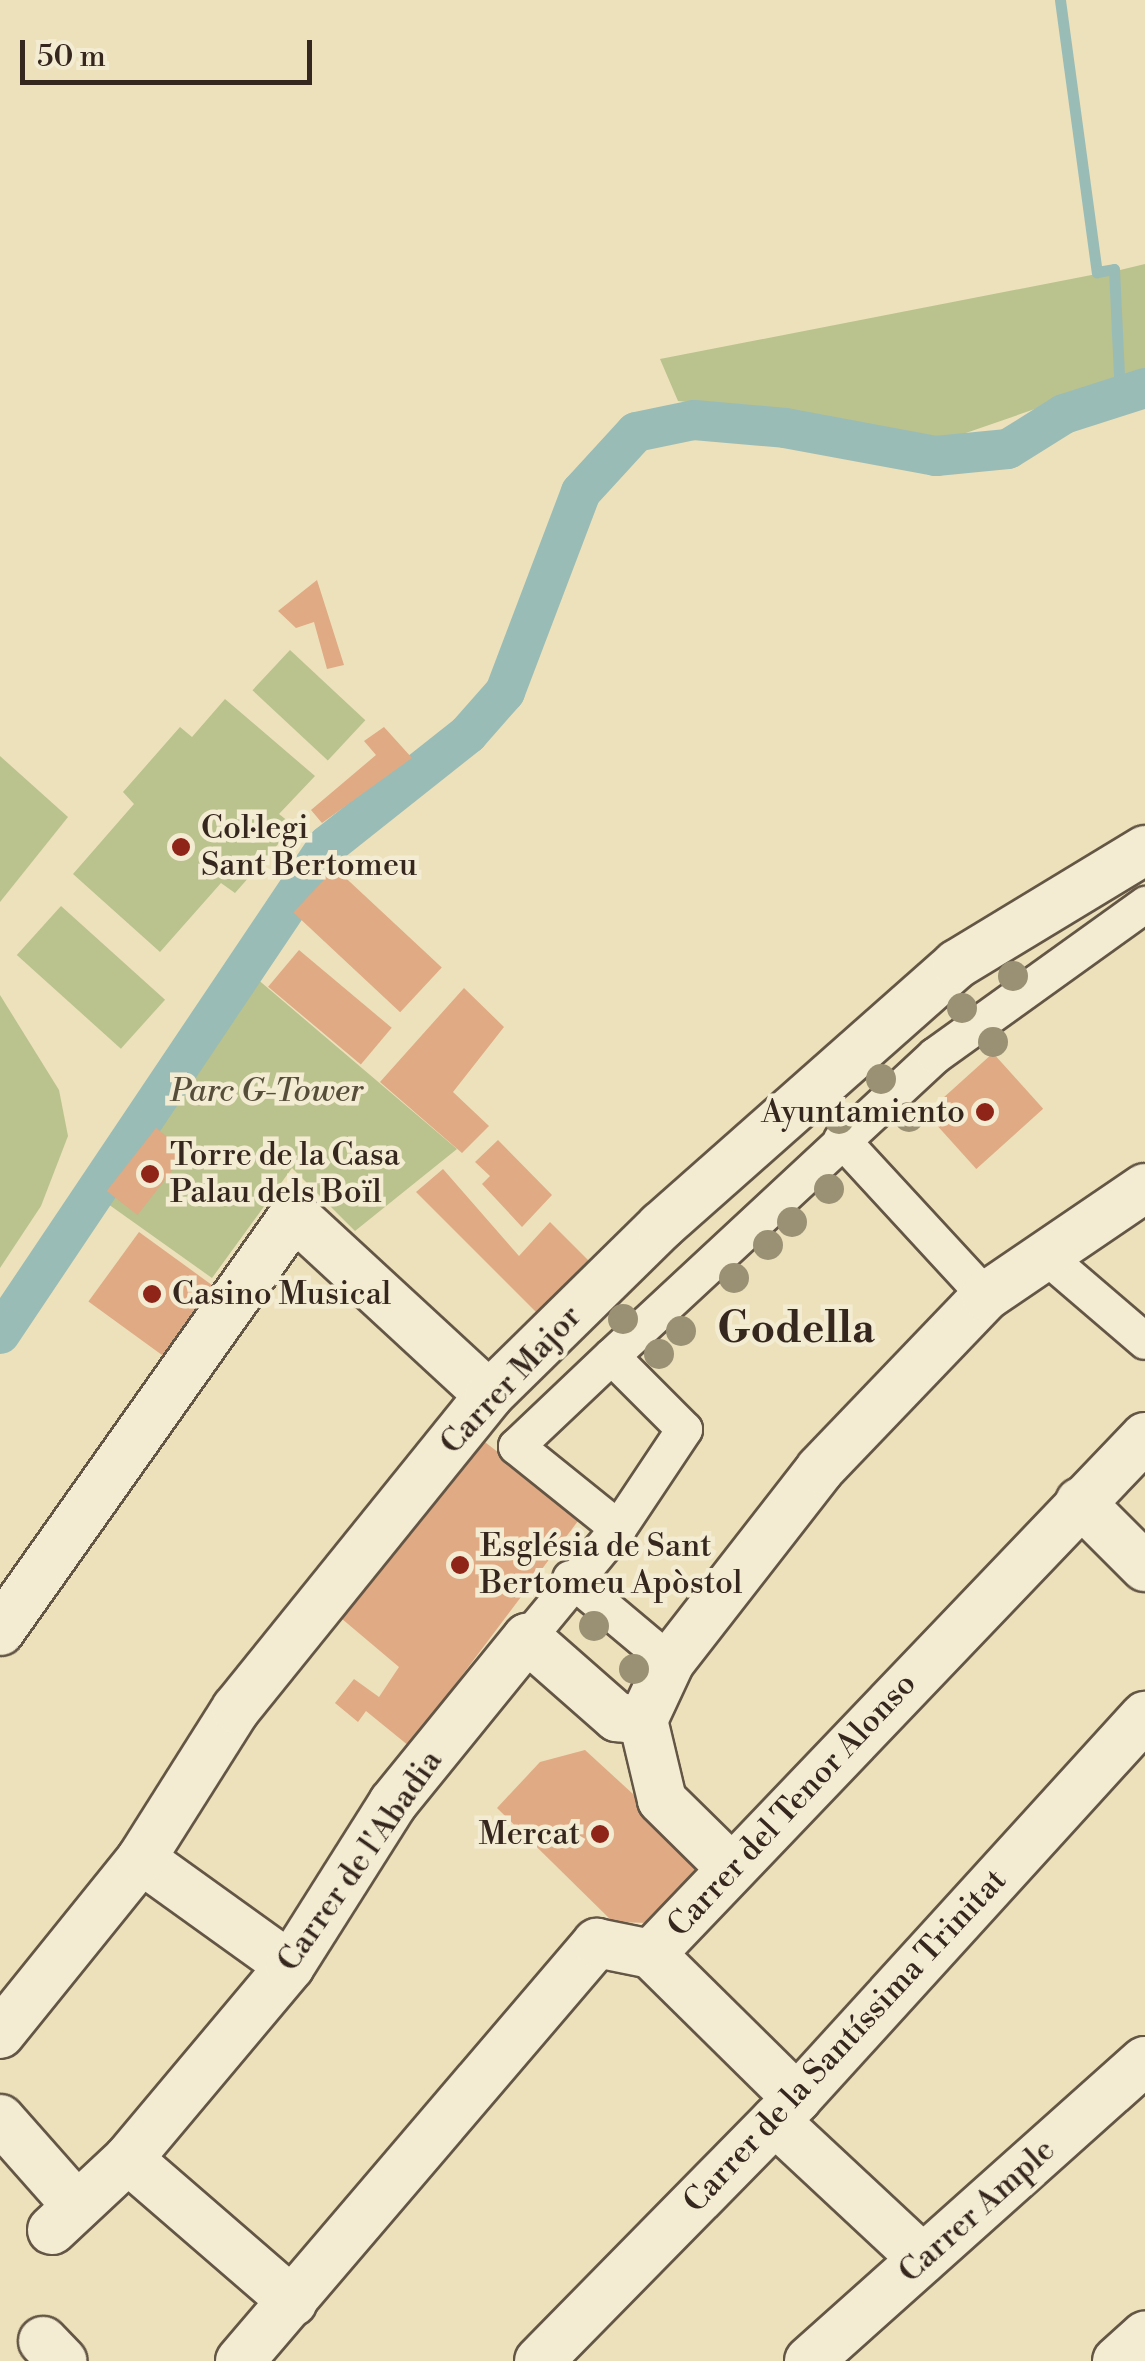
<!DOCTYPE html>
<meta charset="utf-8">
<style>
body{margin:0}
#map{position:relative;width:1145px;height:2361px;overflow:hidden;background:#ece1bb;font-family:"Libre Bodoni",serif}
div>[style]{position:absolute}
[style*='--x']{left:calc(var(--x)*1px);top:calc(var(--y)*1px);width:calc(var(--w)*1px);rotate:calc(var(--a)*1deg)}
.green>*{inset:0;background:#bac28e;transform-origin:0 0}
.stream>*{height:11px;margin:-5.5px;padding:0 5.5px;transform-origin:5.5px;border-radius:5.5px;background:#9abcb6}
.canal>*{height:40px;margin:-20px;padding:0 20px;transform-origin:20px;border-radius:20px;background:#9abcb6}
.building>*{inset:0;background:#dfaa84;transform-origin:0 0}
.roads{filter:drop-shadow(2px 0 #645645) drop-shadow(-2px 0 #645645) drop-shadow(0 2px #645645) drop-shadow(0 -2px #645645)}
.pedestrian>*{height:35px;margin:-17.5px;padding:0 17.5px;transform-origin:17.5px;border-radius:17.5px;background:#f3ecd3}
.minor>*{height:48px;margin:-24px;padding:0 24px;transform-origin:24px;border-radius:24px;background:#f3ecd3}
.trees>*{width:30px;height:30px;margin:-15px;border-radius:50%;background:#9a9074}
.dots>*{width:28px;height:28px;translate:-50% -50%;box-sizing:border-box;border:5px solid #f3ecd3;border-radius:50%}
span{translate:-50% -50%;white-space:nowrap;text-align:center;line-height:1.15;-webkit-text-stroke:9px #f3ecd3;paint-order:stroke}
.poi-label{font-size:32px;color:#36271e}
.left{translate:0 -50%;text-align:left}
.right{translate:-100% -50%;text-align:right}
.park-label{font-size:32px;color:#574e3a;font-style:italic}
.street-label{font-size:32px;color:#36271e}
.district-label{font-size:42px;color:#36271e;font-weight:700}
.scale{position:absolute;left:20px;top:40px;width:292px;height:45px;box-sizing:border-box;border:5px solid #36271e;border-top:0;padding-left:12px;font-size:30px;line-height:35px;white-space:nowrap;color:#36271e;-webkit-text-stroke:8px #f3ecd3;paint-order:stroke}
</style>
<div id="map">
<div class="green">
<i style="clip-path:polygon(1145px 264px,1145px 370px,1121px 377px,1116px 271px)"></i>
<i style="clip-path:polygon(1112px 271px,1116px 381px,960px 435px,923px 440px,876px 435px,820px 417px,678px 401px,660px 359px)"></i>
<i style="left:290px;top:650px;width:103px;height:55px;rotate:43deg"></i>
<i style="clip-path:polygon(225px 699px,315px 776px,279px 814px,294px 826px,235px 893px,221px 883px,160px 952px,73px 874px,134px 804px,123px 792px,180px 727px,192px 737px)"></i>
<i style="clip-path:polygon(0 756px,68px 817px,0 902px)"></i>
<i style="left:61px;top:906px;width:140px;height:66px;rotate:42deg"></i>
<i style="clip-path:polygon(249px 972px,457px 1149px,355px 1231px,292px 1168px,212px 1278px,108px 1204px)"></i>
<i style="clip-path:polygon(0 995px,59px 1090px,68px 1136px,41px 1206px,0 1268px)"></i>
</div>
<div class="stream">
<i style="--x:1060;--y:0;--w:275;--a:82.3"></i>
<i style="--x:1097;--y:272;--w:17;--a:-10"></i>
<i style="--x:1114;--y:269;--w:127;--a:87.3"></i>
</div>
<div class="canal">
<i style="--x:0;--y:1334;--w:589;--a:-56.15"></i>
<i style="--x:328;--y:845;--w:179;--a:-38.4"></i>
<i style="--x:468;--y:734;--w:56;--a:-48.6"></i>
<i style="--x:505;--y:692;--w:214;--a:-69.2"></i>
<i style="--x:581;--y:492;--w:81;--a:-47.5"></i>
<i style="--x:636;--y:432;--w:59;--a:-11.7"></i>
<i style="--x:694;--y:420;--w:91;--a:5"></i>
<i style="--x:785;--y:428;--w:154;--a:10.5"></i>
<i style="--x:936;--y:456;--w:72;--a:-5.6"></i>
<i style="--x:1008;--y:449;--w:66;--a:-32"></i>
<i style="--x:1064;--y:414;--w:85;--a:-17.8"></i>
</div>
<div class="building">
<i style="clip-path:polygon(317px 580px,344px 665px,327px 669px,314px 622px,296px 628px,278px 611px)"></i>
<i style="clip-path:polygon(384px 727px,412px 758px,322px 823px,311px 810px,376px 755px,364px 741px)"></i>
<i style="left:335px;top:868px;width:146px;height:61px;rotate:43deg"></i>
<i style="left:299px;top:950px;width:121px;height:48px;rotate:40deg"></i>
<i style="clip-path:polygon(464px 988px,504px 1027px,453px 1092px,489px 1126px,462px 1153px,380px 1082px)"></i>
<i style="left:993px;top:1053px;width:75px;height:90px;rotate:48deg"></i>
<i style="left:156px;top:1128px;width:39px;height:80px;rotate:38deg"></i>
<i style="clip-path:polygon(498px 1140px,552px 1195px,522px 1227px,482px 1184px,490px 1176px,475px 1162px)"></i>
<i style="clip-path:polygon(443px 1169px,519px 1256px,550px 1222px,596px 1268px,543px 1319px,416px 1192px)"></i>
<i style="left:139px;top:1232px;width:96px;height:86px;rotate:36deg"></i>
<i style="clip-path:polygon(481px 1439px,581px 1517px,409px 1746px,366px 1711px,358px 1722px,335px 1703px,354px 1679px,379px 1697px,399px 1667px,335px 1613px)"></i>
<i style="clip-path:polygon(585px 1750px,705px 1860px,650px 1923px,613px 1922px,497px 1808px,540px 1762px)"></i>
</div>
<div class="roads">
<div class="pedestrian">
<i style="--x:841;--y:1139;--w:214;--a:47.3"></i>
<i style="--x:1047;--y:1257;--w:129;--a:40.6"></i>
<i style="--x:611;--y:1356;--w:442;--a:-42.9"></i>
<i style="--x:935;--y:1055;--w:259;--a:-35.7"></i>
<i style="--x:570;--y:1578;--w:131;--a:40"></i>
<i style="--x:527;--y:1638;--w:143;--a:-50.4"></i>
<i style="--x:618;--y:1528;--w:119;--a:-56.3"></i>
<i style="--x:684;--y:1429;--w:103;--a:-135"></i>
<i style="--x:611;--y:1356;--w:131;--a:136.5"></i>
<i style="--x:516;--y:1446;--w:131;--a:38.8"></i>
</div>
<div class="minor">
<i style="--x:1080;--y:1502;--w:92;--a:45"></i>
<i style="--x:0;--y:1631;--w:509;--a:-54.75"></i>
<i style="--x:294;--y:1215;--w:265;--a:42.7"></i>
<i style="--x:643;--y:1720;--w:64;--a:-65"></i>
<i style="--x:670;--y:1662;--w:244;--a:-52.1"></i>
<i style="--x:820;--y:1469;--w:240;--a:-46.2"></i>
<i style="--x:986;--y:1296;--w:192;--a:-34.2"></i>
<i style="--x:643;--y:1720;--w:82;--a:76.6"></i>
<i style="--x:662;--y:1800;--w:95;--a:44.6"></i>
<i style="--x:141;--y:1859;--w:183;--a:35.7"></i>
<i style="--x:651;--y:1954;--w:205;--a:44.6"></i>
<i style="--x:0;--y:2034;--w:225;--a:-51.1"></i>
<i style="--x:141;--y:1859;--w:178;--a:-57.7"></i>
<i style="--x:236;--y:1709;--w:403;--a:-51.1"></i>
<i style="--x:489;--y:1395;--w:241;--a:-44.5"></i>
<i style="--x:661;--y:1226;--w:395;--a:-41.5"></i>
<i style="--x:957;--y:964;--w:220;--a:-31.2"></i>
<i style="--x:0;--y:2119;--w:116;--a:48.5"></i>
<i style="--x:775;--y:2121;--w:202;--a:43"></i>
<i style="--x:128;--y:2159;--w:218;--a:40.9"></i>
<i style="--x:52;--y:2230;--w:104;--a:-43.1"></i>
<i style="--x:128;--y:2159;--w:252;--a:-50"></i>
<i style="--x:290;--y:1966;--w:193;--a:-57.7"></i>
<i style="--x:393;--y:1803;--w:213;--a:-50.9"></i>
<i style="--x:527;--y:1638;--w:120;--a:41.3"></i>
<i style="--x:617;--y:1717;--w:26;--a:7"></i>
<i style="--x:43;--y:2341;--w:28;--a:46"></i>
<i style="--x:240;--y:2361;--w:550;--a:-49.5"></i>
<i style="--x:597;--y:1943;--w:55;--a:11.5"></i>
<i style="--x:651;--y:1954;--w:715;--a:-46.3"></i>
<i style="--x:539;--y:2361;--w:368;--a:-45.5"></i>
<i style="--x:797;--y:2098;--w:517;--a:-47.67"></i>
<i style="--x:809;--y:2361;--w:450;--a:-41.8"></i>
<i style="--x:1117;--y:2361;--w:38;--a:-42"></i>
</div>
</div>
<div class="trees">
<i style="left:1013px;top:976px"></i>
<i style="left:962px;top:1008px"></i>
<i style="left:993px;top:1042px"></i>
<i style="left:881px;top:1079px"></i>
<i style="left:909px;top:1117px"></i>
<i style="left:839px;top:1119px"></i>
<i style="left:829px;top:1189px"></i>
<i style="left:792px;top:1222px"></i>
<i style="left:768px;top:1245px"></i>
<i style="left:734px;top:1278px"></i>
<i style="left:623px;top:1319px"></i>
<i style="left:681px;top:1331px"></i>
<i style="left:659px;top:1354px"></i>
<i style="left:594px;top:1626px"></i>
<i style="left:634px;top:1669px"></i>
</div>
<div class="dots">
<i style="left:181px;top:847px;background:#8f2418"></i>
<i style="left:985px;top:1112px;background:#8f2418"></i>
<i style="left:150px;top:1174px;background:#8f2418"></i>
<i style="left:152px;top:1294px;background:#8f2418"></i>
<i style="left:460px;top:1565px;background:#8f2418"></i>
<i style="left:600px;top:1834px;background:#8f2418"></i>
</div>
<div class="poi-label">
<span class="left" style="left:201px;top:847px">Col·legi<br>Sant Bertomeu</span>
<span class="right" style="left:965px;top:1112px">Ayuntamiento</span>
<span class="left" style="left:170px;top:1174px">Torre de la Casa<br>Palau dels Boïl</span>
<span class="left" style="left:172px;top:1294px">Casino Musical</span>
<span class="left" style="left:480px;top:1565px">Església de Sant<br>Bertomeu Apòstol</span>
<span class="right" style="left:580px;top:1834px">Mercat</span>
</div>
<div class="park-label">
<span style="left:267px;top:1091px">Parc G-Tower</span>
</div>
<div class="street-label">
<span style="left:511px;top:1380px;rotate:-47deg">Carrer Major</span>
<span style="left:792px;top:1805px;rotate:-47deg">Carrer del Tenor Alonso</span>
<span style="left:360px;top:1861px;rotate:-55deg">Carrer de l'Abadia</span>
<span style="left:845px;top:2041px;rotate:-47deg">Carrer de la Santíssima Trinitat</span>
<span style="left:977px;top:2211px;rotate:-42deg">Carrer Ample</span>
</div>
<div class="district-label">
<span style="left:796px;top:1330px">Godella</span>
</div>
<div class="scale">50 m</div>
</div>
